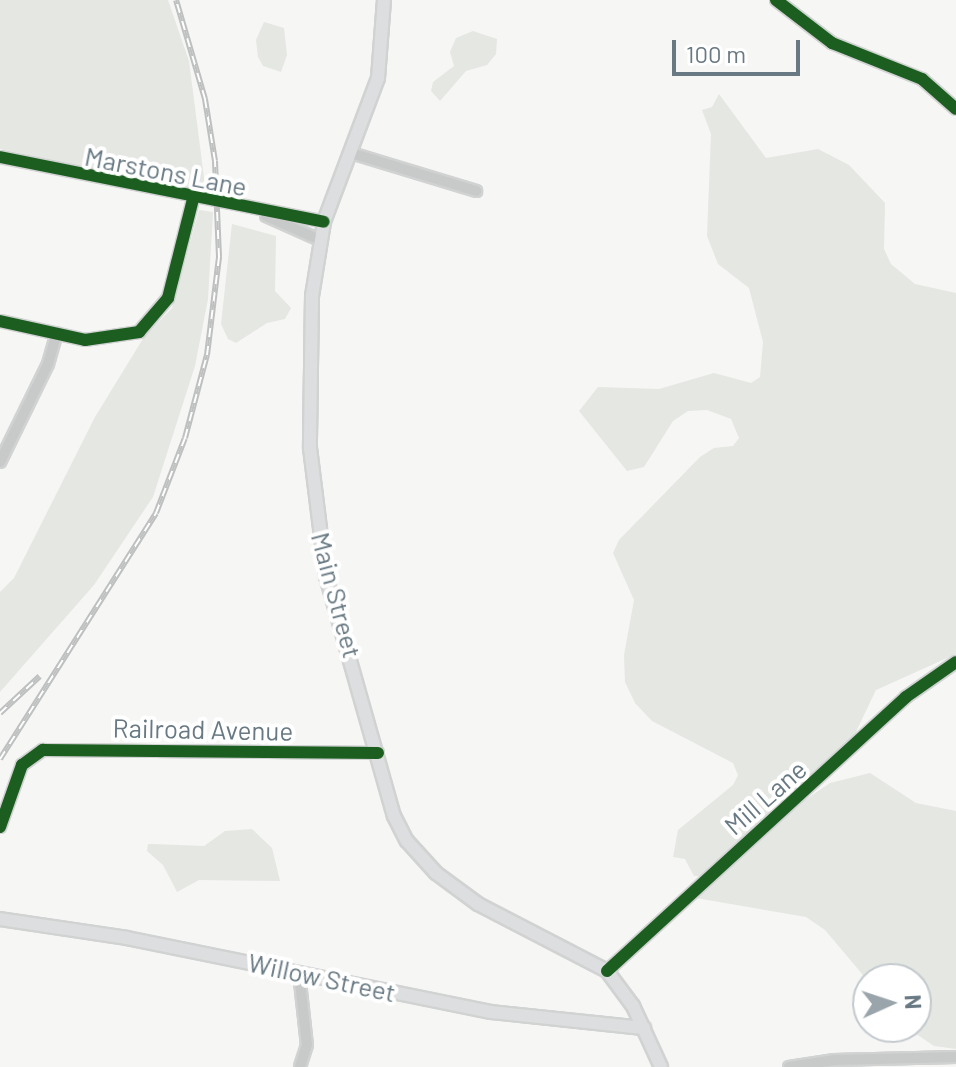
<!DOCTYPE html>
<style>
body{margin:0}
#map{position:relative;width:956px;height:1067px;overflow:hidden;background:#f6f6f5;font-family:Barlow,sans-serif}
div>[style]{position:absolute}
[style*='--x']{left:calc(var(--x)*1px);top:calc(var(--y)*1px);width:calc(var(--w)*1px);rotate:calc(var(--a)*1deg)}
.green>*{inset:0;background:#e5e7e3}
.roads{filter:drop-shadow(2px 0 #d1d2d2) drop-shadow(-2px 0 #d1d2d2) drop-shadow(0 2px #d1d2d2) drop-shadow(0 -2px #d1d2d2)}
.minor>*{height:10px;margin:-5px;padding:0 5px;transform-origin:5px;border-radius:5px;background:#c8caca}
.major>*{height:12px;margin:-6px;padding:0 6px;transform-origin:6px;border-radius:6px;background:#dddedf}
.rail>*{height:6px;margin-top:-3px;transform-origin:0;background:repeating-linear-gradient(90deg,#fff 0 9px,#bec0c0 0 18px);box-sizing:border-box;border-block:2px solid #bec0c0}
.cycleway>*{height:12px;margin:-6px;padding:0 6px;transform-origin:6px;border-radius:6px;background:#1b5e20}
span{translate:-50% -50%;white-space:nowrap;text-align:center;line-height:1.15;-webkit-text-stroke:8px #fff;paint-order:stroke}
.street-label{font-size:26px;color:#687983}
.north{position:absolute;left:852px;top:963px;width:80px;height:80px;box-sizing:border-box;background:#fff;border:2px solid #c3c9cd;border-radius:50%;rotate:87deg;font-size:22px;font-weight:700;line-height:32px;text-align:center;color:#687983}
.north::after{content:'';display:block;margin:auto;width:28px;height:36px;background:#9aa5ab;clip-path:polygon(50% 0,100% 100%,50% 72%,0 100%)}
.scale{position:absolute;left:672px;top:40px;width:128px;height:36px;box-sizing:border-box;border:4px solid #687983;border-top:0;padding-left:10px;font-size:24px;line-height:28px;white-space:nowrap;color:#687983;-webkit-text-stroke:6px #fff;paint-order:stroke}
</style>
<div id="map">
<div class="green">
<i style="clip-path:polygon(0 0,168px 0,189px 61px,206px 193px,0 149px)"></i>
<i style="clip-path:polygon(264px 22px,284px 28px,287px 55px,281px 72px,263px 66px,258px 57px,256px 40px)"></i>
<i style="clip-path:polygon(473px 31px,497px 39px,496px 54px,487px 65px,466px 71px,440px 101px,431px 91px,433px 82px,454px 66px,450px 52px,456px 38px)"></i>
<i style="clip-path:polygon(719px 94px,766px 158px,818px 149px,849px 165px,885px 203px,884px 249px,891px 264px,915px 284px,956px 293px,956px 654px,876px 690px,852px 740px,700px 876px,694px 876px,685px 859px,673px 857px,678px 830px,733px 785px,738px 775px,733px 763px,652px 721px,635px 703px,625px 682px,624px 655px,634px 600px,613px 553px,619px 540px,700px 457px,714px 448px,733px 446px,739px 438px,731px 419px,707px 410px,688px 411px,673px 421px,644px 467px,627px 471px,579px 411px,598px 387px,659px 389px,714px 373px,751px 383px,760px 377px,763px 342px,749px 288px,718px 264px,707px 236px,711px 134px,702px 110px,712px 107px)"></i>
<i style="clip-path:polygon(199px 210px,213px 212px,208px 299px,195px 366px,153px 497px,94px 585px,0 692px,0 592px,14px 578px,95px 417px,144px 337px,172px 308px)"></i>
<i style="clip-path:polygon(232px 224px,276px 236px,275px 291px,291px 308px,285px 319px,267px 323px,236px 343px,228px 339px,221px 324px)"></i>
<i style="clip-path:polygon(870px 773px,916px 803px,956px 811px,956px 1049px,934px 1046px,906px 1027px,916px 1027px,916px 979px,868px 981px,825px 930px,806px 917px,696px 898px,729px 862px,805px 800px,830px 783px)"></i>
<i style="clip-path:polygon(252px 829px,272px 848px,280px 881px,199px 880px,177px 892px,163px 865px,147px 851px,148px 844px,153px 844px,204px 846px,225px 831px)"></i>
</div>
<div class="roads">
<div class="minor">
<i style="--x:776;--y:0;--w:71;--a:37.5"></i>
<i style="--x:832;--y:43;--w:97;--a:21.8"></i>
<i style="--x:922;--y:79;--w:45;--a:41.4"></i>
<i style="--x:351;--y:153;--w:131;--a:16.9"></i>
<i style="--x:0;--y:157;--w:330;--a:11.3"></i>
<i style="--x:266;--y:216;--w:59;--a:24"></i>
<i style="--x:0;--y:321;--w:87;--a:12.6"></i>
<i style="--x:85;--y:340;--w:55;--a:-8.4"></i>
<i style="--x:139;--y:332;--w:45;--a:-49.5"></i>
<i style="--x:168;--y:298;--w:102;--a:-75.8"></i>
<i style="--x:0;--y:462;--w:109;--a:-63.9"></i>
<i style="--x:48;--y:364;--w:32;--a:-74"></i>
<i style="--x:0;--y:827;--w:66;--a:-70.5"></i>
<i style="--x:22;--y:765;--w:26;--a:-36"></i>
<i style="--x:43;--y:750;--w:335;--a:0.5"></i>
<i style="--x:607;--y:971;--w:406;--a:-42.5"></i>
<i style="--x:906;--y:697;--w:61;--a:-35"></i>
<i style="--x:299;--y:973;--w:72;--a:83.7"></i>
<i style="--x:307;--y:1045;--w:23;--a:108"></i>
<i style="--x:789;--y:1067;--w:46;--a:-8.8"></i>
<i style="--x:834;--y:1060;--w:122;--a:-1.4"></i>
</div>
<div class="major">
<i style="--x:384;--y:0;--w:78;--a:94.4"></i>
<i style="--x:378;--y:78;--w:154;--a:110.6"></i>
<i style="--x:324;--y:222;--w:75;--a:99.2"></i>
<i style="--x:312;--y:296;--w:152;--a:90.8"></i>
<i style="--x:310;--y:448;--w:129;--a:82.9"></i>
<i style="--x:326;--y:576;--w:249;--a:74.2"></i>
<i style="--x:394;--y:816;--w:28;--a:63"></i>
<i style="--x:407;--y:841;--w:43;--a:47.8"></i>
<i style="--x:436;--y:873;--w:52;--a:36.4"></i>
<i style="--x:478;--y:904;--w:145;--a:27.4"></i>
<i style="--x:607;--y:971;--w:44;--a:53.4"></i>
<i style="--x:633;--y:1006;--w:67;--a:65.3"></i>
<i style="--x:0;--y:919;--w:128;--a:8.5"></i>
<i style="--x:127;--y:938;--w:371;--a:11.5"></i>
<i style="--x:491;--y:1012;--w:154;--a:6"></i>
</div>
</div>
<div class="rail">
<i style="--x:0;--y:713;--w:54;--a:-42.8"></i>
<i style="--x:0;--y:759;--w:291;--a:-57.6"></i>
<i style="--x:156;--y:513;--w:80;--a:-68.9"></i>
<i style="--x:185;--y:438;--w:86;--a:-75.2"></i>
<i style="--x:207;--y:355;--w:99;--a:-83"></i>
<i style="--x:219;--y:257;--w:96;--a:-92.4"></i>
<i style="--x:215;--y:161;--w:63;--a:-99.2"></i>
<i style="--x:205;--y:99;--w:103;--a:-106.3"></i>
</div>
<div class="cycleway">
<i style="--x:776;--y:0;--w:71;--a:37.5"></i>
<i style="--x:832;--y:43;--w:97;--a:21.8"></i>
<i style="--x:922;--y:79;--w:45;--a:41.4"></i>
<i style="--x:0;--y:157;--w:330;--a:11.3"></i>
<i style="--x:0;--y:321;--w:87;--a:12.6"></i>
<i style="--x:85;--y:340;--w:55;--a:-8.4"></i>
<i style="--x:139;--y:332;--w:45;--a:-49.5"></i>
<i style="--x:168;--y:298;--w:102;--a:-75.8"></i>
<i style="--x:0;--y:827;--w:66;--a:-70.5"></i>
<i style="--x:22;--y:765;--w:26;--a:-36"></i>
<i style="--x:43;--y:750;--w:335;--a:0.5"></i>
<i style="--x:607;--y:971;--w:406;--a:-42.5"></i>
<i style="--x:906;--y:697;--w:61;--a:-35"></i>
</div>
<div class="street-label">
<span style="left:166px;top:171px;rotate:11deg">Marstons Lane</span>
<span style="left:337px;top:595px;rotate:75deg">Main Street</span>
<span style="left:203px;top:729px;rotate:1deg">Railroad Avenue</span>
<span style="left:765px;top:797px;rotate:-41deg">Mill Lane</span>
<span style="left:322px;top:977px;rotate:12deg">Willow Street</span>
</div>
<div class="north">N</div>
<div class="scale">100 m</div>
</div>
